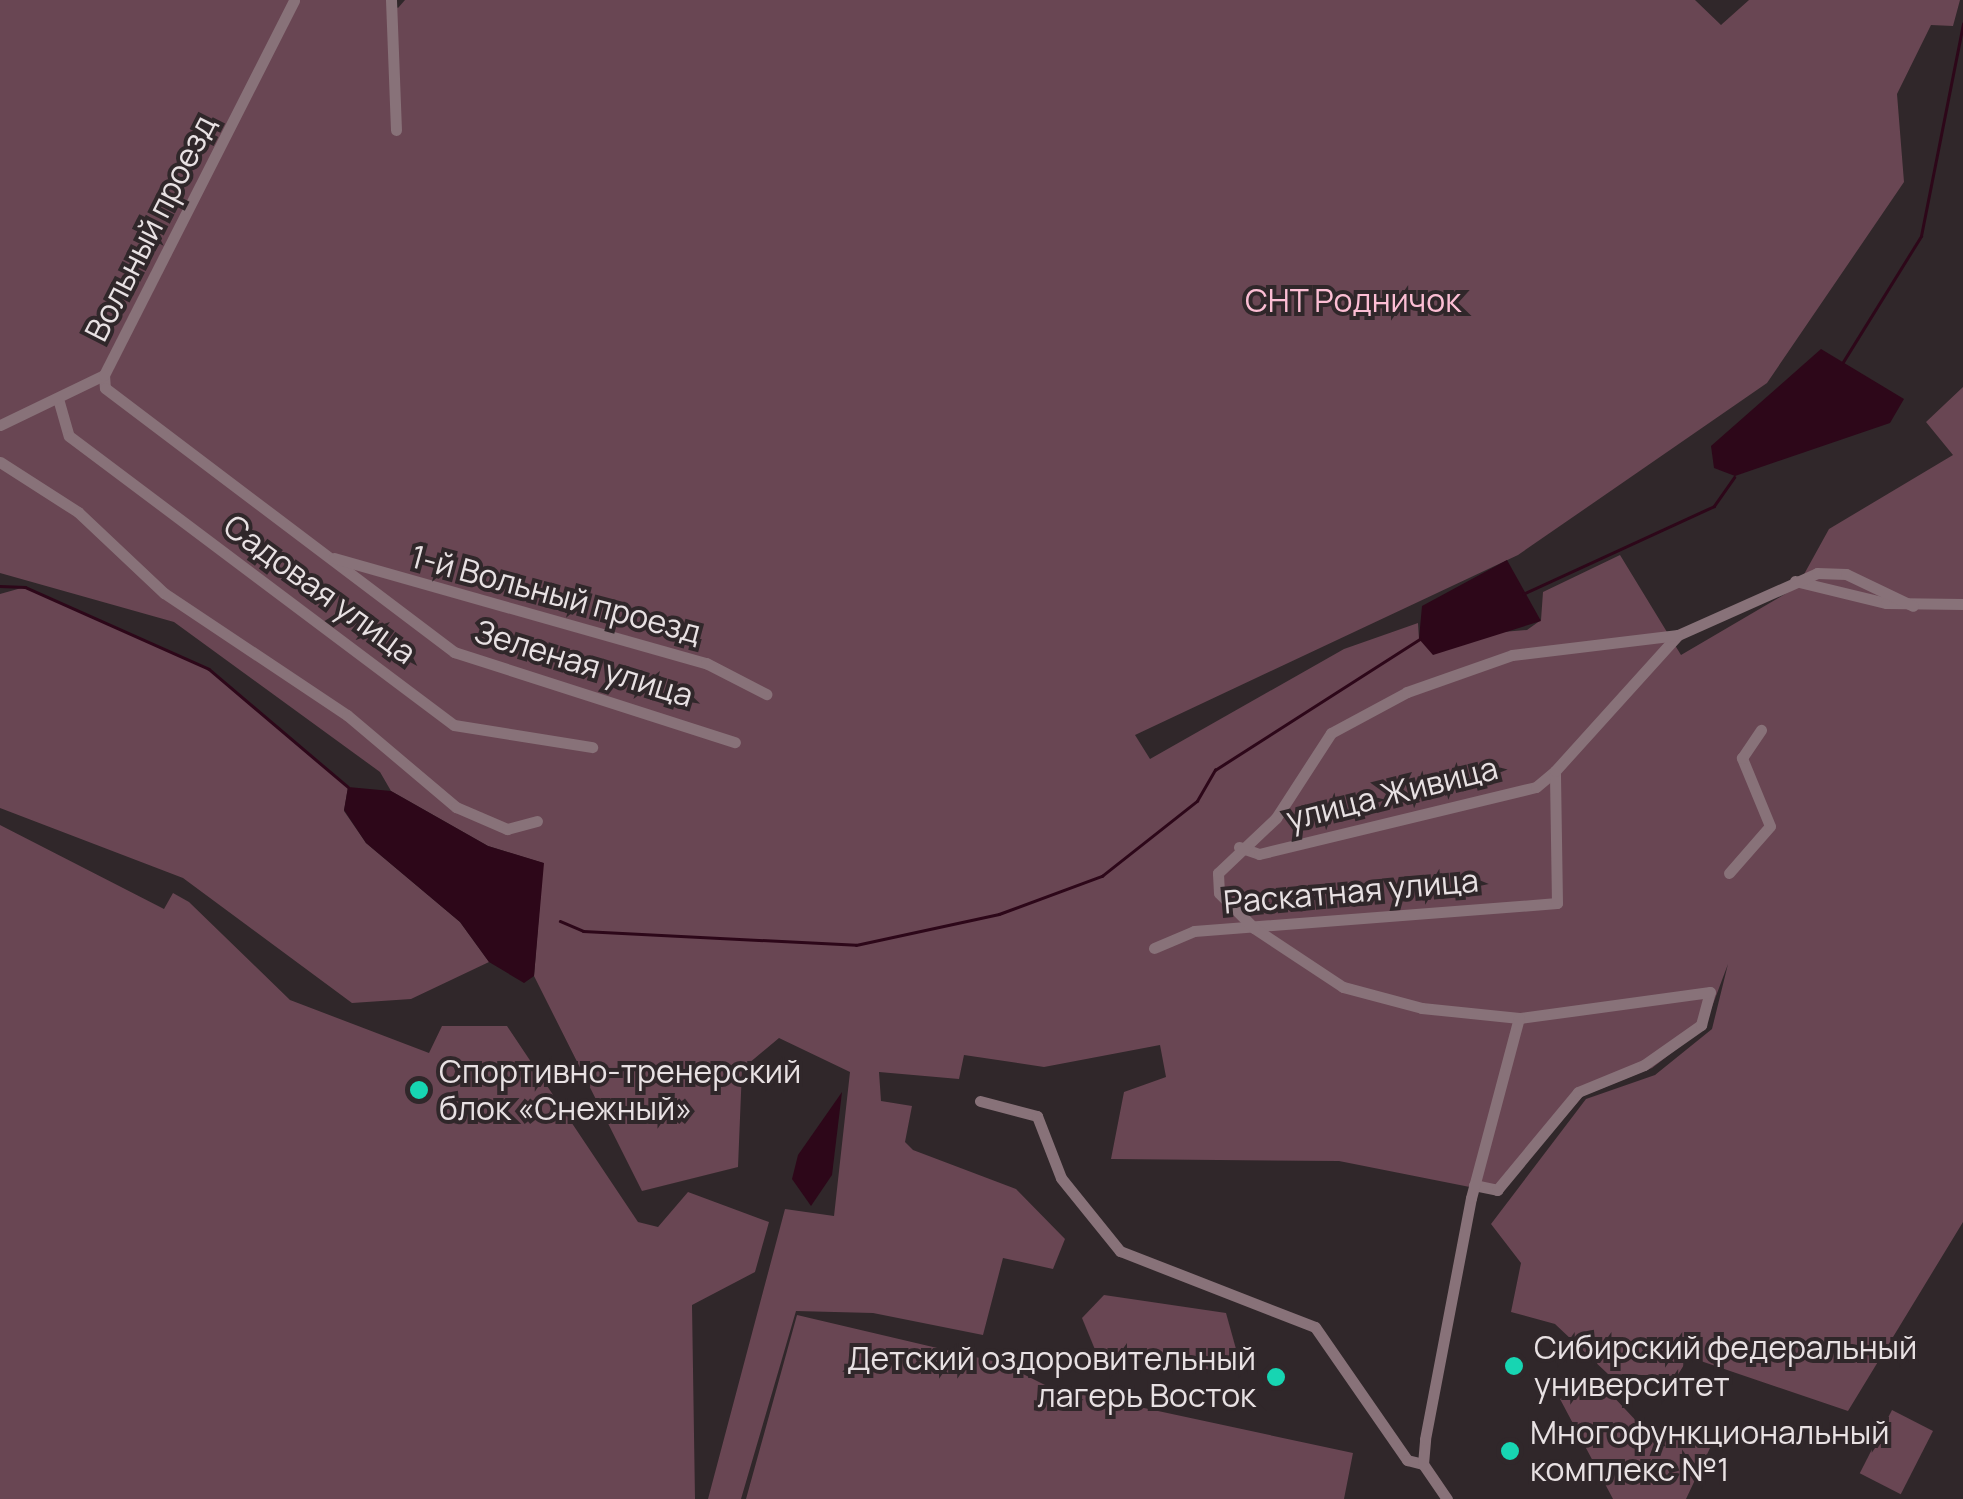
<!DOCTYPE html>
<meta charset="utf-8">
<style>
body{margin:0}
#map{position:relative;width:1963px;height:1499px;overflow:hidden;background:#30272a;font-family:Manrope,sans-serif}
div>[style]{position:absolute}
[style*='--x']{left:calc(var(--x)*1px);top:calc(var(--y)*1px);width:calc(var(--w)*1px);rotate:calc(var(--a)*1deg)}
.green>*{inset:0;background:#694653;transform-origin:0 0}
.water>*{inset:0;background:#2d0719}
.stream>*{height:2.5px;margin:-1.25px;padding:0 1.25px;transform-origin:1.25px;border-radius:1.25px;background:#2d0719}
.minor>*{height:11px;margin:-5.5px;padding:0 5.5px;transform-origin:5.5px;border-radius:5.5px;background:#887279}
.dots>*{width:28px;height:28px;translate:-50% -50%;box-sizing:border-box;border:5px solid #30272a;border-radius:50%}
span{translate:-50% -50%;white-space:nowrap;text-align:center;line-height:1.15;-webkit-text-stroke:8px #30272a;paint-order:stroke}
.street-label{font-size:32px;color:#e8e1e3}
.park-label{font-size:32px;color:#fcbed4}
.poi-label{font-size:32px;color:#e8e1e3}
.left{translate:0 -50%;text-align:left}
.right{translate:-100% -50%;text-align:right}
</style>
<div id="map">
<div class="green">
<i style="clip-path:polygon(0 0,386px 0,398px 8px,405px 0,1695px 0,1721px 25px,1749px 0,1960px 0,1953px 26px,1931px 25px,1897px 94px,1904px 182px,1767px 383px,1518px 555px,1135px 735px,1150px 759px,1344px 649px,1418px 623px,1419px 639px,1527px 630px,1541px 620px,1543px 592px,1620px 555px,1681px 655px,1797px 587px,1829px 529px,1953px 455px,1926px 422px,1963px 387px,1963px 1222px,1848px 1411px,1689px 1357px,1677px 1376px,1608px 1374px,1555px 1324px,1511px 1312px,1521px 1263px,1491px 1224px,1586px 1099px,1655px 1075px,1712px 1029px,1728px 964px,1704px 1028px,1652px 1068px,1583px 1096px,1500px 1193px,1339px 1161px,1111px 1159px,1124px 1092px,1166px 1077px,1160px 1045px,1044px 1067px,964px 1055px,959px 1079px,879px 1072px,881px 1101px,912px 1106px,905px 1142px,913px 1150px,1016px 1189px,1065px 1239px,1053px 1269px,1003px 1258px,983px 1335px,873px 1313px,796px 1311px,741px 1499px,708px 1499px,785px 1209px,834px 1216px,850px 1072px,779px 1038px,742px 1069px,738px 1167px,642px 1191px,534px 976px,543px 863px,488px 846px,391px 791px,380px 772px,174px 622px,0 573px)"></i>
<i style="clip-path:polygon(25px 587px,209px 669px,348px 787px,344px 811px,366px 843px,460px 922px,489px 962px,411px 999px,352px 1003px,183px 878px,0 808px,0 594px)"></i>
<i style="clip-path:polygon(0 825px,164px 909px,173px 893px,189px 902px,290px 1000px,429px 1053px,442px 1026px,507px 1026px,638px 1222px,658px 1227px,688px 1192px,769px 1222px,755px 1272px,692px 1305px,695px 1499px,0 1499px)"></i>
<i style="clip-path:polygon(1104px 1295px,1226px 1313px,1236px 1349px,1213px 1370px,1096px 1352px,1082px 1318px)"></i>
<i style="clip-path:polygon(797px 1315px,1001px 1363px,1051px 1388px,1353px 1453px,1344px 1499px,746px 1499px)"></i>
<i style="clip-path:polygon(1593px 1375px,1641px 1426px,1711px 1446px,1686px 1499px,1613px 1499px,1560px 1399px,1585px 1385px,1591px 1398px,1602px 1395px)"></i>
<i style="left:1892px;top:1410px;width:46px;height:71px;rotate:27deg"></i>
</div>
<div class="water">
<i style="clip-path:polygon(1821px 349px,1904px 399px,1890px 423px,1735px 476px,1714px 468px,1711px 446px)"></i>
<i style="clip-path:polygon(1507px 560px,1541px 621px,1433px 655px,1419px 639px,1422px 606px)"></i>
<i style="clip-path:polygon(348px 787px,391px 791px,488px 846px,544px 863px,534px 976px,524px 983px,489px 962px,460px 922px,366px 843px,344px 810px)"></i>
<i style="clip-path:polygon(842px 1092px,832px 1175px,811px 1206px,792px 1179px,798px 1155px)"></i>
</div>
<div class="stream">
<i style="--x:1843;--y:362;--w:148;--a:-58.2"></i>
<i style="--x:1921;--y:236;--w:216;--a:-78.8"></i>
<i style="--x:0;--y:586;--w:25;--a:2"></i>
<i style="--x:25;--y:587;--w:201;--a:24"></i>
<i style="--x:209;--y:669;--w:182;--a:40.3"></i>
<i style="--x:1523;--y:594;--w:210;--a:-24.7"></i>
<i style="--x:1714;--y:506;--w:35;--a:-55"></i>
<i style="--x:560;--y:921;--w:25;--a:23"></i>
<i style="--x:583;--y:931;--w:273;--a:2.9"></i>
<i style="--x:856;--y:945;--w:146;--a:-12.2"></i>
<i style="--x:999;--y:914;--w:110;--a:-20.3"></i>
<i style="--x:1102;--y:876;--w:121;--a:-38.3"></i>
<i style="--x:1197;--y:801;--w:36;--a:-60"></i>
<i style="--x:1215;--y:770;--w:243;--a:-32.6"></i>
</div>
<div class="minor">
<i style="--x:391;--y:0;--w:130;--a:87.8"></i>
<i style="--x:104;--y:375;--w:13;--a:86"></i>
<i style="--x:105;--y:388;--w:438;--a:37.1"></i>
<i style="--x:454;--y:652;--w:295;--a:17.8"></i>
<i style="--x:59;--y:402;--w:35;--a:74"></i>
<i style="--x:69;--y:436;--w:481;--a:36.9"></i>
<i style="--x:454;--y:725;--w:140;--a:9.1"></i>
<i style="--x:0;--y:425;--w:115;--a:-25.7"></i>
<i style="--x:104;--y:375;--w:420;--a:-63.1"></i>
<i style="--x:0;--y:462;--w:93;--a:32.7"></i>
<i style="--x:78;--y:512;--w:118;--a:43.3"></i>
<i style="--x:164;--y:593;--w:220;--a:33.7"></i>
<i style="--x:347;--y:715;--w:143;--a:40.2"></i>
<i style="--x:456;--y:807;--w:56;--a:23.3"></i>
<i style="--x:507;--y:829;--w:31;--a:-15"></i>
<i style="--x:334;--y:558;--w:387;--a:15.8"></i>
<i style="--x:706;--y:663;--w:68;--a:27.3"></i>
<i style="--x:1795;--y:581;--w:94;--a:13.6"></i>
<i style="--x:1886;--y:603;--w:77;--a:0.7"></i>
<i style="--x:1239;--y:847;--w:21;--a:19"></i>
<i style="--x:1259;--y:854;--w:285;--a:-13.6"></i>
<i style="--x:1536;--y:787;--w:25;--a:-40"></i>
<i style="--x:1729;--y:873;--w:62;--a:-48.9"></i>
<i style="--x:1770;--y:826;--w:74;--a:-112.4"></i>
<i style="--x:1742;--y:758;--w:34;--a:-56"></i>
<i style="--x:1154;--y:948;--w:43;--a:-23"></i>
<i style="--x:1194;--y:931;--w:364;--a:-4.4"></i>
<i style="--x:1557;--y:903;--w:132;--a:-90.9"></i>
<i style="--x:1555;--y:771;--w:183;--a:-47.9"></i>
<i style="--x:1678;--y:635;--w:152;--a:-24"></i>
<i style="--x:1817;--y:573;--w:29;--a:2"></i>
<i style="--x:1846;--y:574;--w:74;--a:25.5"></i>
<i style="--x:980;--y:1101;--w:59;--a:14.7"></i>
<i style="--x:1037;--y:1116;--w:66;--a:68.8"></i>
<i style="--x:1061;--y:1178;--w:94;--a:51.1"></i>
<i style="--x:1120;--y:1251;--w:209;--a:21.3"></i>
<i style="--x:1315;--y:1327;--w:162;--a:55.3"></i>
<i style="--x:1407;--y:1460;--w:16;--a:14"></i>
<i style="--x:1474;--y:1185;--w:24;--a:12"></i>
<i style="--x:1497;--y:1190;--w:127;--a:-50.4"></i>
<i style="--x:1578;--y:1092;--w:71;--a:-22.2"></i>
<i style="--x:1644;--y:1065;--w:70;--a:-35.1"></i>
<i style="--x:1701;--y:1025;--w:34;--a:-75"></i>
<i style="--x:1710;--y:992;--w:193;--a:172.2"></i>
<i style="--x:1519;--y:1018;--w:98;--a:-174.1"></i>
<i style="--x:1422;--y:1008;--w:82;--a:-165.1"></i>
<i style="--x:1343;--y:987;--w:107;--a:-146.5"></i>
<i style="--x:1254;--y:928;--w:49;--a:-135"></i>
<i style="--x:1219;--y:893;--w:20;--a:-93"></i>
<i style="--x:1218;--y:873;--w:80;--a:-43.5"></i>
<i style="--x:1276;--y:818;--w:101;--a:-57.1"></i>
<i style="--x:1331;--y:733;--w:86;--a:-28.3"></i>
<i style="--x:1407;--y:692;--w:111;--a:-19.4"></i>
<i style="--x:1512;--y:655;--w:167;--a:-6.9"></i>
<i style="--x:1447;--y:1499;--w:42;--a:-124.4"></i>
<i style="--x:1423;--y:1464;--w:25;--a:-85"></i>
<i style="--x:1425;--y:1439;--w:245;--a:-79.2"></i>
<i style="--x:1471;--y:1198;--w:186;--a:-75.1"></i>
</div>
<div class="dots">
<i style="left:419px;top:1090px;background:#17d5b2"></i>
<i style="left:1514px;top:1366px;background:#17d5b2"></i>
<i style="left:1276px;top:1377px;background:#17d5b2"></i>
<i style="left:1510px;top:1451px;background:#17d5b2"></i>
</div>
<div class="street-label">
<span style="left:150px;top:228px;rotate:-63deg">Вольный проезд</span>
<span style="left:320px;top:589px;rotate:36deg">Садовая улица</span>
<span style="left:556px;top:594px;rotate:15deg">1-й Вольный проезд</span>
<span style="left:584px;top:663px;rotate:17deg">Зеленая улица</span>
<span style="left:1392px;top:793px;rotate:-14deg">улица Живица</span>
<span style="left:1351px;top:891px;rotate:-5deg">Раскатная улица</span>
</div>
<div class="park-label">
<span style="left:1353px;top:300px">СНТ Родничок</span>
</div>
<div class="poi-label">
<span class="left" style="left:439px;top:1090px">Спортивно-тренерский<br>блок «Снежный»</span>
<span class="left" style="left:1534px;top:1366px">Сибирский федеральный<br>университет</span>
<span class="right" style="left:1256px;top:1377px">Детский оздоровительный<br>лагерь Восток</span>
<span class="left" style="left:1530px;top:1451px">Многофункциональный<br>комплекс №1</span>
</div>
</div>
